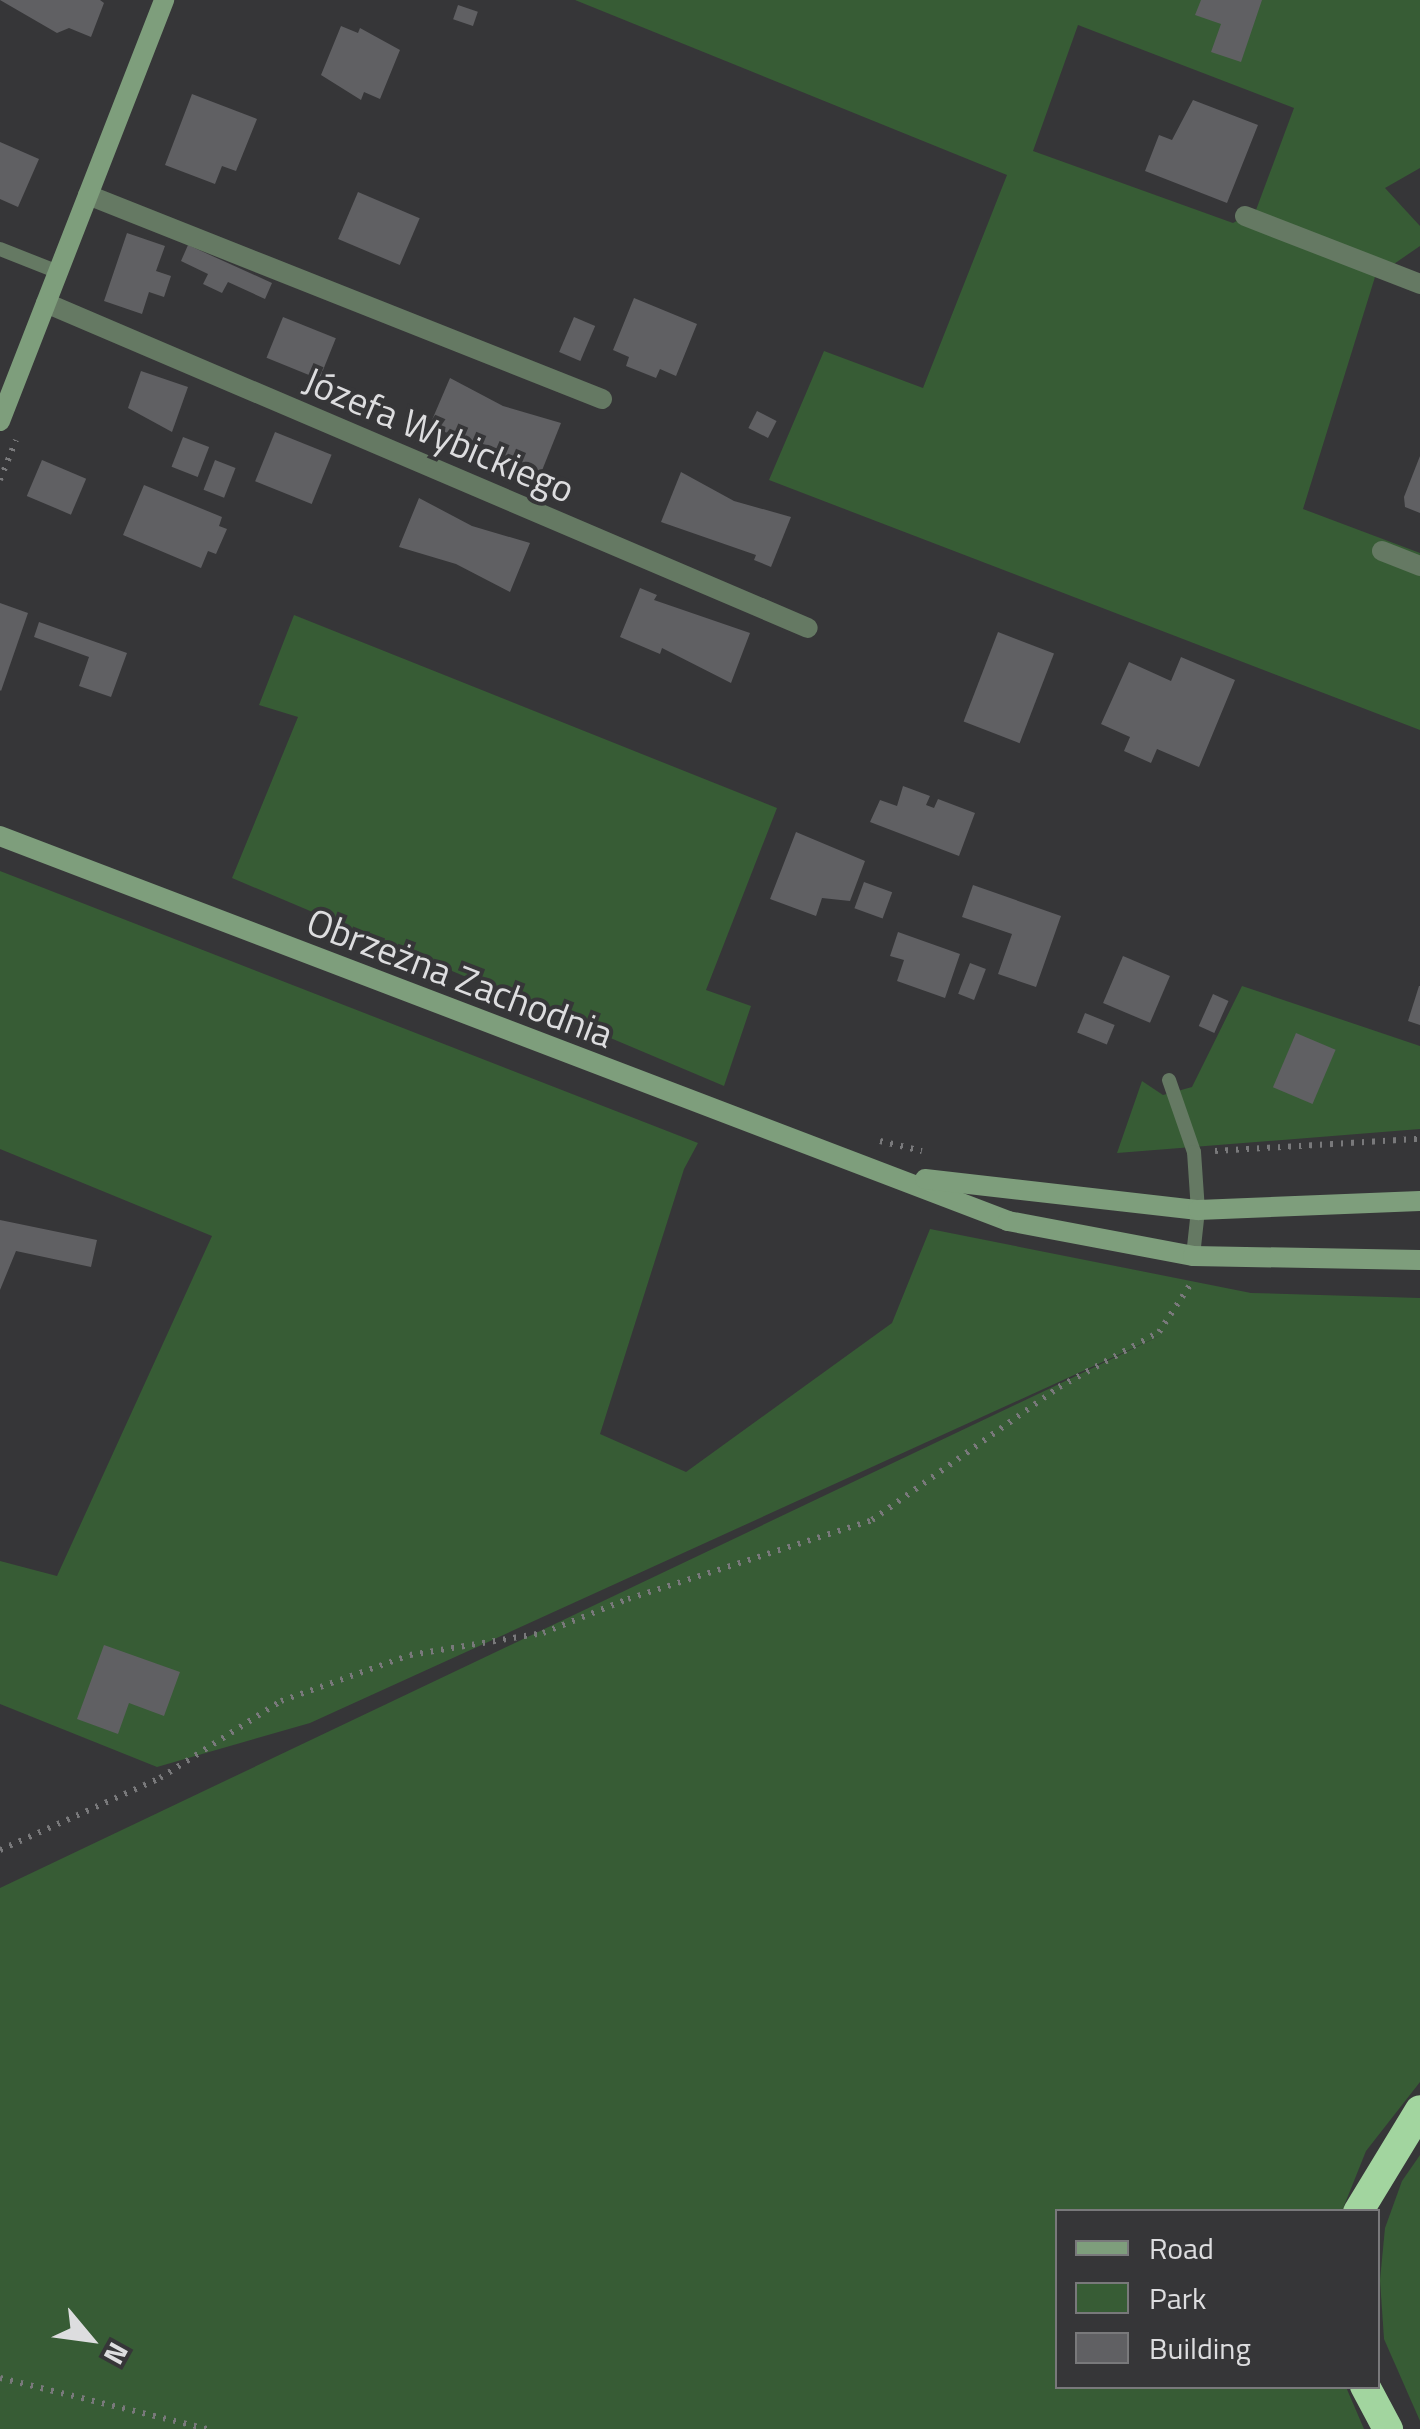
<!DOCTYPE html>
<meta charset="utf-8">
<style>
body{margin:0}
#map{position:relative;width:1420px;height:2429px;overflow:hidden;background:#363638;font-family:"Titillium Web",sans-serif}
div>[style]{position:absolute}
[style*='--x']{left:calc(var(--x)*1px);top:calc(var(--y)*1px);width:calc(var(--w)*1px);rotate:calc(var(--a)*1deg)}
.green>*{inset:0;background:#375c35}
.building>*{inset:0;background:#606063;transform-origin:0 0}
.path>*{height:6px;margin-top:-3px;transform-origin:0;background:repeating-linear-gradient(90deg,#79797b 0 2.5px,transparent 0 10.5px)}
.lane>*{height:14px;margin:-7px;padding:0 7px;transform-origin:7px;border-radius:7px;background:#657963}
.street>*{height:20px;margin:-10px;padding:0 10px;transform-origin:10px;border-radius:10px;background:#657963}
.secondary>*{height:20px;margin:-10px;padding:0 10px;transform-origin:10px;border-radius:10px;background:#7e9e7c}
.highway>*{height:30px;margin:-15px;padding:0 15px;transform-origin:15px;border-radius:15px;background:#a2d59f}
span{translate:-50% -50%;white-space:nowrap;text-align:center;line-height:1.15;-webkit-text-stroke:8px #363638;paint-order:stroke}
.street-label{font-size:38px;color:#dddddf}
.legend{position:absolute;left:1055px;top:2209px;width:325px;height:180px;box-sizing:border-box;background:#363638;border:2px solid #79797b;margin:0;padding:12px 18px;list-style:none;font-size:30px;color:#dddddf}
.legend li{display:flex;align-items:center;gap:20px;height:50px}
.legend b{width:50px;border:2px solid #79797b}
.north{position:absolute;left:40px;top:2289px;width:100px;height:100px;-webkit-text-stroke:8px #363638;paint-order:stroke;rotate:119deg;font-size:28px;font-weight:700;line-height:40px;text-align:center;color:#dddddf}
.north::after{content:'';display:block;margin:auto;width:35px;height:45px;background:#dddddf;clip-path:polygon(50% 0,100% 100%,50% 72%,0 100%)}
</style>
<div id="map">
<div class="green">
<i style="clip-path:polygon(evenodd,575px 0,1420px 0,1420px 168px,1385px 188px,1420px 226px,1420px 246px,1375px 277px,1303px 509px,1420px 553px,1420px 730px,769px 480px,824px 351px,923px 388px,1007px 175px,575px 0,1078px 25px,1294px 108px,1256px 210px,1233px 223px,1033px 151px,1078px 25px)"></i>
<i style="clip-path:polygon(294px 615px,777px 808px,706px 990px,751px 1006px,724px 1086px,232px 878px,298px 717px,259px 705px)"></i>
<i style="clip-path:polygon(0 871px,698px 1143px,684px 1169px,600px 1434px,686px 1472px,892px 1323px,930px 1229px,1251px 1293px,1420px 1298px,1420px 2082px,1366px 2151px,1342px 2211px,1058px 2212px,1058px 2386px,1346px 2387px,1364px 2429px,0 2429px,0 1888px,1164px 1334px,310px 1723px,157px 1767px,0 1704px,0 1561px,57px 1576px,212px 1236px,0 1149px)"></i>
<i style="clip-path:polygon(1242px 986px,1420px 1046px,1420px 1129px,1117px 1153px,1142px 1081px,1163px 1095px,1192px 1087px)"></i>
<i style="clip-path:polygon(1420px 2155px,1420px 2421px,1384px 2339px,1380px 2280px,1385px 2228px,1402px 2181px)"></i>
</div>
<div class="building">
<i style="clip-path:polygon(0 0,100px 0,104px 3px,91px 37px,69px 28px,57px 33px)"></i>
<i style="clip-path:polygon(1201px 0,1262px 0,1241px 62px,1211px 52px,1221px 24px,1195px 15px)"></i>
<i style="left:458px;top:5px;width:21px;height:15px;rotate:19deg"></i>
<i style="clip-path:polygon(341px 26px,358px 33px,360px 28px,400px 50px,380px 99px,364px 92px,361px 100px,321px 75px)"></i>
<i style="clip-path:polygon(192px 94px,257px 119px,236px 171px,222px 166px,215px 184px,165px 165px)"></i>
<i style="clip-path:polygon(1193px 100px,1258px 125px,1227px 203px,1145px 171px,1159px 135px,1172px 140px)"></i>
<i style="clip-path:polygon(0 142px,39px 159px,18px 207px,0 199px)"></i>
<i style="left:358px;top:192px;width:67px;height:51px;rotate:23deg"></i>
<i style="clip-path:polygon(127px 233px,165px 246px,156px 271px,171px 276px,164px 297px,149px 292px,142px 314px,104px 301px)"></i>
<i style="clip-path:polygon(188px 245px,272px 283px,265px 299px,228px 282px,222px 293px,203px 284px,208px 274px,181px 261px)"></i>
<i style="clip-path:polygon(634px 298px,697px 324px,676px 376px,660px 369px,656px 378px,626px 366px,629px 357px,613px 350px)"></i>
<i style="left:283px;top:317px;width:57px;height:44px;rotate:22deg"></i>
<i style="left:574px;top:317px;width:23px;height:38px;rotate:23deg"></i>
<i style="clip-path:polygon(141px 371px,188px 387px,172px 432px,128px 408px)"></i>
<i style="clip-path:polygon(450px 378px,503px 406px,561px 423px,541px 473px,500px 456px,502px 450px,429px 427px)"></i>
<i style="left:757px;top:411px;width:22px;height:19px;rotate:27deg"></i>
<i style="left:275px;top:432px;width:61px;height:53px;rotate:22deg"></i>
<i style="left:183px;top:437px;width:28px;height:32px;rotate:21deg"></i>
<i style="clip-path:polygon(1420px 456px,1420px 513px,1405px 507px,1404px 497px)"></i>
<i style="left:42px;top:460px;width:48px;height:39px;rotate:23deg"></i>
<i style="left:215px;top:460px;width:22px;height:32px;rotate:21deg"></i>
<i style="clip-path:polygon(681px 472px,734px 501px,791px 517px,771px 567px,754px 560px,756px 555px,661px 522px)"></i>
<i style="clip-path:polygon(144px 485px,222px 517px,219px 526px,227px 529px,216px 554px,208px 551px,201px 568px,123px 535px)"></i>
<i style="clip-path:polygon(419px 498px,472px 526px,530px 543px,510px 592px,456px 564px,399px 547px)"></i>
<i style="clip-path:polygon(640px 588px,657px 595px,654px 600px,750px 633px,731px 683px,662px 648px,660px 654px,620px 637px)"></i>
<i style="clip-path:polygon(0 603px,28px 613px,1px 691px,0 690px)"></i>
<i style="clip-path:polygon(39px 622px,127px 653px,111px 697px,79px 686px,89px 657px,34px 637px)"></i>
<i style="left:998px;top:632px;width:60px;height:96px;rotate:21deg"></i>
<i style="clip-path:polygon(1181px 657px,1235px 680px,1199px 767px,1157px 749px,1151px 763px,1124px 751px,1130px 737px,1101px 724px,1129px 662px,1171px 681px)"></i>
<i style="clip-path:polygon(903px 786px,930px 796px,926px 805px,934px 808px,938px 799px,975px 813px,959px 856px,870px 822px,880px 800px,897px 806px)"></i>
<i style="clip-path:polygon(796px 832px,865px 861px,850px 901px,822px 898px,816px 916px,770px 899px)"></i>
<i style="left:864px;top:882px;width:30px;height:28px;rotate:20deg"></i>
<i style="clip-path:polygon(973px 885px,1061px 916px,1036px 987px,998px 974px,1012px 934px,962px 917px)"></i>
<i style="clip-path:polygon(898px 932px,960px 954px,945px 998px,897px 981px,904px 960px,890px 956px)"></i>
<i style="left:1123px;top:956px;width:51px;height:51px;rotate:23deg"></i>
<i style="left:970px;top:963px;width:17px;height:33px;rotate:21deg"></i>
<i style="clip-path:polygon(1419px 986px,1420px 986px,1420px 1025px,1408px 1021px)"></i>
<i style="left:1213px;top:994px;width:17px;height:35px;rotate:24deg"></i>
<i style="left:1085px;top:1013px;width:32px;height:21px;rotate:22deg"></i>
<i style="left:1296px;top:1033px;width:43px;height:59px;rotate:23deg"></i>
<i style="clip-path:polygon(0 1220px,97px 1240px,91px 1267px,16px 1251px,0 1290px)"></i>
<i style="clip-path:polygon(104px 1645px,180px 1672px,164px 1716px,129px 1703px,118px 1734px,77px 1719px)"></i>
</div>
<div class="path">
<i style="--x:0;--y:480;--w:43;--a:-68.2"></i>
<i style="--x:880;--y:1141;--w:43;--a:13.4"></i>
<i style="--x:1215;--y:1151;--w:205;--a:-3.4"></i>
<i style="--x:0;--y:1850;--w:175;--a:-24.2"></i>
<i style="--x:160;--y:1778;--w:143;--a:-32.5"></i>
<i style="--x:281;--y:1701;--w:137;--a:-19.6"></i>
<i style="--x:410;--y:1655;--w:135;--a:-9.4"></i>
<i style="--x:543;--y:1633;--w:92;--a:-21.8"></i>
<i style="--x:628;--y:1599;--w:256;--a:-17.9"></i>
<i style="--x:872;--y:1520;--w:229;--a:-35.4"></i>
<i style="--x:1059;--y:1387;--w:114;--a:-28.8"></i>
<i style="--x:1159;--y:1332;--w:60;--a:-56.6"></i>
<i style="--x:0;--y:2378;--w:214;--a:13.8"></i>
</div>
<div class="lane">
<i style="--x:0;--y:249;--w:62;--a:21.6"></i>
<i style="--x:1169;--y:1080;--w:76;--a:70.9"></i>
<i style="--x:1194;--y:1152;--w:58;--a:86.1"></i>
<i style="--x:1198;--y:1210;--w:46;--a:96.2"></i>
</div>
<div class="street">
<i style="--x:88;--y:195;--w:553;--a:21.65"></i>
<i style="--x:1245;--y:216;--w:188;--a:21.2"></i>
<i style="--x:46;--y:303;--w:828;--a:23.1"></i>
<i style="--x:1382;--y:551;--w:41;--a:21.5"></i>
</div>
<div class="secondary">
<i style="--x:0;--y:421;--w:452;--a:-68.7"></i>
<i style="--x:0;--y:836;--w:1079;--a:20.9"></i>
<i style="--x:1008;--y:1221;--w:188;--a:10.7"></i>
<i style="--x:1193;--y:1256;--w:227;--a:1"></i>
<i style="--x:925;--y:1179;--w:275;--a:6.5"></i>
<i style="--x:1198;--y:1210;--w:222;--a:-2.3"></i>
</div>
<div class="highway">
<i style="--x:1358;--y:2212;--w:119;--a:-58.7"></i>
<i style="--x:1365;--y:2386;--w:49;--a:61.9"></i>
</div>
<div class="street-label">
<span style="left:439px;top:435px;rotate:23deg">Józefa Wybickiego</span>
<span style="left:460px;top:978px;rotate:21deg">Obrzeżna Zachodnia</span>
</div>
<ul class="legend">
<li><b style="height:12px;background:#7e9e7c"></b>Road</li>
<li><b style="height:28px;background:#375c35"></b>Park</li>
<li><b style="height:28px;background:#606063"></b>Building</li>
</ul>
<div class="north">N</div>
</div>
